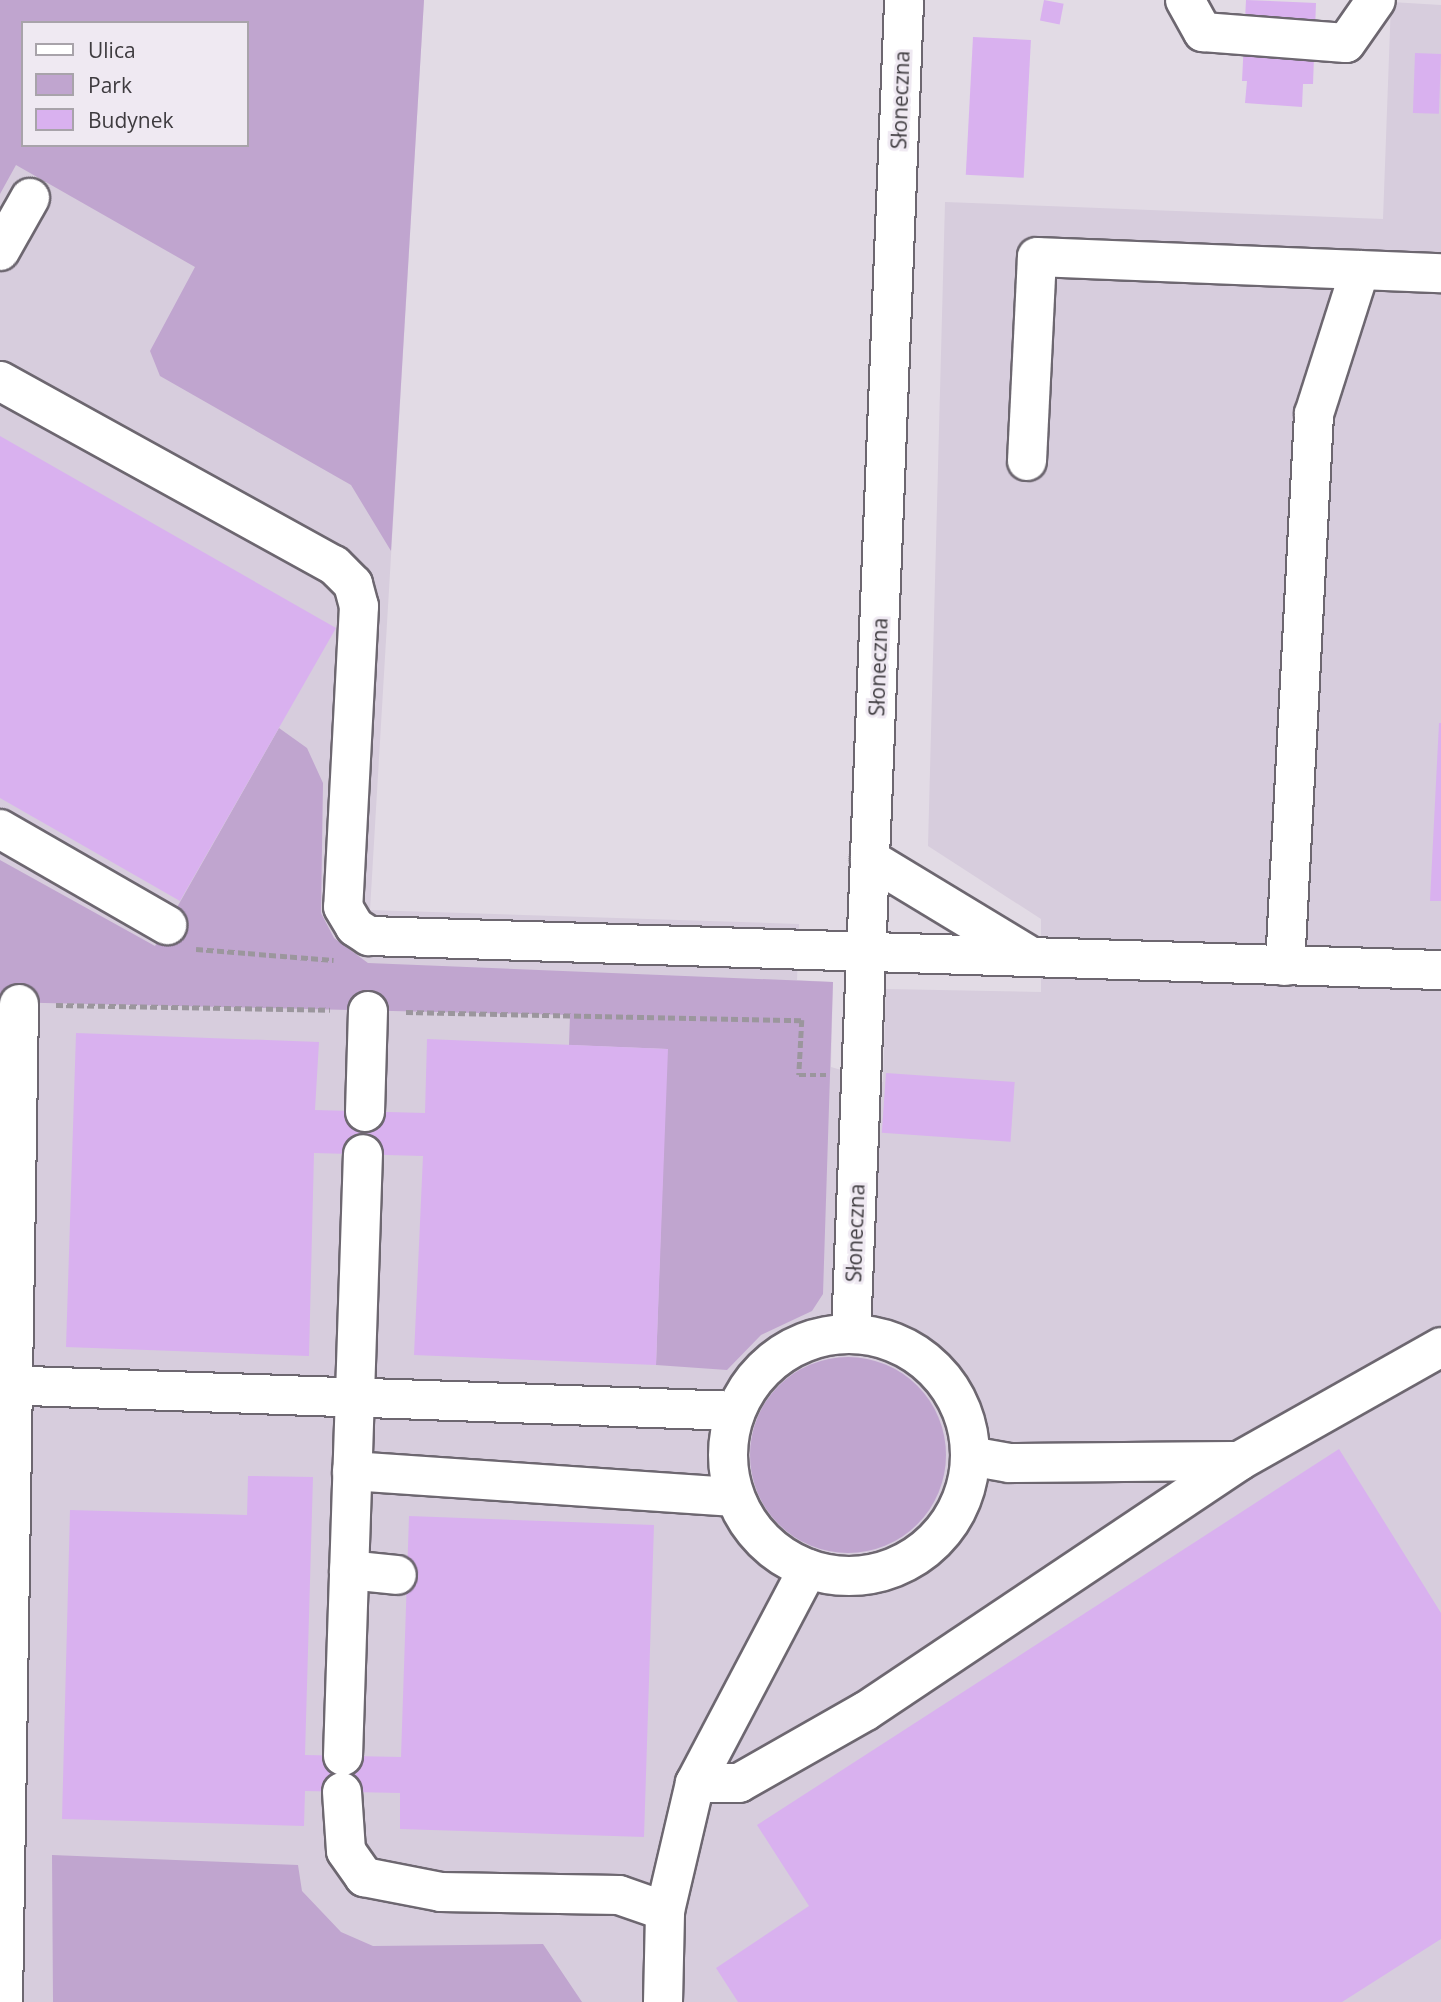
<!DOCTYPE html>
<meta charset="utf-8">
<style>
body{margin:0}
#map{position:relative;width:1441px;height:2002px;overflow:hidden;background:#e2dbe5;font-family:"Open Sans",sans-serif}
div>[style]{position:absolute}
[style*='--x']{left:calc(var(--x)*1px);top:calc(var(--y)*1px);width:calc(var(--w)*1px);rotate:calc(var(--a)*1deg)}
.built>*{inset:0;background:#d7cddd}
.green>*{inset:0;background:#c0a5cf}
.round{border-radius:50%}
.building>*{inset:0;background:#d9b1ef;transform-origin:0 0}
.path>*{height:4.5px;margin-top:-2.25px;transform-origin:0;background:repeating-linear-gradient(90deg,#9b969d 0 7px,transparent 0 10.5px)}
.roads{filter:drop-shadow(2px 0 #6d6770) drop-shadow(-2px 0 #6d6770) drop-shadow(0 2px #6d6770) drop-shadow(0 -2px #6d6770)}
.minor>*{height:38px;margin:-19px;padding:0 19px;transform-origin:19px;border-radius:19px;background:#fff}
.minor>.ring{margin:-19px;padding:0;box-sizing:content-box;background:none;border:38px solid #fff;border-radius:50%}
span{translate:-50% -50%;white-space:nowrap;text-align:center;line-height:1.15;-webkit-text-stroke:6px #efe9f2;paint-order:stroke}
.street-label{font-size:21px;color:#3e3b3f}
.legend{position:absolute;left:21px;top:21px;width:228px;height:126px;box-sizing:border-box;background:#efe9f2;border:2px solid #a8a3aa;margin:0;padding:9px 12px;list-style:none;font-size:21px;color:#3e3b3f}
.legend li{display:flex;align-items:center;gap:14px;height:35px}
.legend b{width:35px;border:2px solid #a8a3aa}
</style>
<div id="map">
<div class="built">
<i style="clip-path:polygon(evenodd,0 0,424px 0,370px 910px,799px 924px,797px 980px,833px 982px,831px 1067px,883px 1082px,886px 989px,1041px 992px,1041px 919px,928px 846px,945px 202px,1383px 219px,1391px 2px,1441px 5px,1441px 2002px,0 2002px,0 0,23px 23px,247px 23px,247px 145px,23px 145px,23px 23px)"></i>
</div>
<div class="green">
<i style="clip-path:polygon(evenodd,0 0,424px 0,391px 551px,351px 485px,160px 376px,150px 351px,195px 267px,16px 165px,0 194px,0 0,23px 23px,247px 23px,247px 145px,23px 145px,23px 23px)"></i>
<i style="clip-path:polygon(279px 728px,307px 748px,323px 783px,321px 913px,334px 938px,368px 963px,833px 982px,823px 1294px,812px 1311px,761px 1335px,727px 1370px,656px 1365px,667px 1049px,569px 1045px,570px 1015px,0 1002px,0 860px,155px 946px)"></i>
<i class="round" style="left:750px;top:1357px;width:196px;height:196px"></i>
<i style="clip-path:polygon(52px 1855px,298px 1865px,302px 1891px,341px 1932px,373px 1946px,543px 1944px,582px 2002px,53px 2002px)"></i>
</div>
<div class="building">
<i style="left:1044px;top:0;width:20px;height:21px;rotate:11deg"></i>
<i style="clip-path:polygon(1246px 0,1316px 3px,1313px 84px,1303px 84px,1302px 107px,1245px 103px,1247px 81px,1242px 81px)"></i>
<i style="left:973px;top:37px;width:58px;height:138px;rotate:3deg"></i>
<i style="left:1415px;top:53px;width:26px;height:60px;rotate:2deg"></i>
<i style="clip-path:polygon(0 436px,336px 628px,180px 901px,0 798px)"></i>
<i style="clip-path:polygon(1439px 723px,1441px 723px,1441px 901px,1430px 901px)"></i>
<i style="clip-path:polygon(76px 1033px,319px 1042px,315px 1110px,425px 1113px,427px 1039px,668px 1049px,656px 1365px,414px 1355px,423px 1156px,314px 1153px,309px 1356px,66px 1347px)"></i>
<i style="left:886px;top:1073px;width:129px;height:60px;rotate:4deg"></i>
<i style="clip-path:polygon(1339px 1449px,1441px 1613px,1441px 1939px,1342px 2002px,738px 2002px,716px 1968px,809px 1906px,757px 1825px)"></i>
<i style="clip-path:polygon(248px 1476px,313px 1477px,305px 1755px,401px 1757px,409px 1516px,654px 1525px,644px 1837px,400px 1829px,400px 1793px,305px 1791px,304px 1826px,62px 1819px,70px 1510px,247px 1515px)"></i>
</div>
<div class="path">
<i style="--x:196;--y:949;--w:138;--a:4.6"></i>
<i style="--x:56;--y:1005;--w:274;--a:1"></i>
<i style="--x:406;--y:1012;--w:396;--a:1.2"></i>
<i style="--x:802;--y:1020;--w:55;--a:93.1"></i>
<i style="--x:799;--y:1075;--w:27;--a:0"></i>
</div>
<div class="roads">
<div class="minor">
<i style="--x:1185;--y:0;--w:37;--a:61"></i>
<i style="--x:1203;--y:32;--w:143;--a:4.4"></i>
<i style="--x:1346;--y:43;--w:52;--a:-55.1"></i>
<i style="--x:0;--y:251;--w:61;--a:-60.5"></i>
<i style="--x:0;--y:381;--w:381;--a:28.9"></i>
<i style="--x:334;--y:565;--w:27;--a:45"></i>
<i style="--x:353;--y:584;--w:23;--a:75"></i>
<i style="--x:359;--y:606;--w:301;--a:93"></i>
<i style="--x:343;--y:907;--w:23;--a:59"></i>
<i style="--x:355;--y:927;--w:17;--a:33"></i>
<i style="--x:369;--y:936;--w:1073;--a:1.82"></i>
<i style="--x:1027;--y:461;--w:204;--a:-87.2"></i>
<i style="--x:1037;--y:257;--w:404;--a:2.3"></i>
<i style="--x:0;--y:829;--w:193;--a:29.9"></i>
<i style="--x:870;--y:859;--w:184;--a:31.2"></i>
<i style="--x:1285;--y:966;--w:553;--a:-86.99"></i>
<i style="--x:1314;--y:414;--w:151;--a:-72.3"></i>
<i style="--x:365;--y:1112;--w:101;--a:-88.3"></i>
<i style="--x:851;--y:1334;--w:1335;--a:-87.72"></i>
<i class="ring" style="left:728px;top:1334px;width:204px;height:204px"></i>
<i style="--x:0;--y:1385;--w:736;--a:2.02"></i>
<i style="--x:970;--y:1456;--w:40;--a:10"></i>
<i style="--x:1009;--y:1463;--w:230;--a:-0.5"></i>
<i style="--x:1239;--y:1461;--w:232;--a:-29.4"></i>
<i style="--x:352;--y:1471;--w:383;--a:3.9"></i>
<i style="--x:349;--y:1570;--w:48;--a:5.9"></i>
<i style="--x:343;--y:1756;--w:602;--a:-88.1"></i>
<i style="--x:695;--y:1783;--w:44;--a:0"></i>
<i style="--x:739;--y:1783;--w:146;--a:-29.6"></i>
<i style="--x:866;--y:1711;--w:449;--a:-33.8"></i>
<i style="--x:342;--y:1792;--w:59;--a:86.1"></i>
<i style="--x:346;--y:1851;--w:32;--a:55"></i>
<i style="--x:364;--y:1877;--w:78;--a:11"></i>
<i style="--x:441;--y:1892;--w:178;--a:1"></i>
<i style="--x:619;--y:1895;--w:49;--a:19.2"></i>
<i style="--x:3;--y:2002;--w:998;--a:-89.08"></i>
<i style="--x:663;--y:2002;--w:91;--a:-88.7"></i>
<i style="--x:665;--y:1911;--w:131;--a:-76.8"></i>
<i style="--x:695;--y:1783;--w:242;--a:-62.2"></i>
</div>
</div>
<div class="street-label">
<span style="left:900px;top:100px;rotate:-88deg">Słoneczna</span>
<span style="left:878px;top:667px;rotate:-88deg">Słoneczna</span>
<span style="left:855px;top:1233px;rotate:-88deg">Słoneczna</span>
</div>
<ul class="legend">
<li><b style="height:9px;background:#fff"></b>Ulica</li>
<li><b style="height:19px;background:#c0a5cf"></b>Park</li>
<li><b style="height:19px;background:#d9b1ef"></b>Budynek</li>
</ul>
</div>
